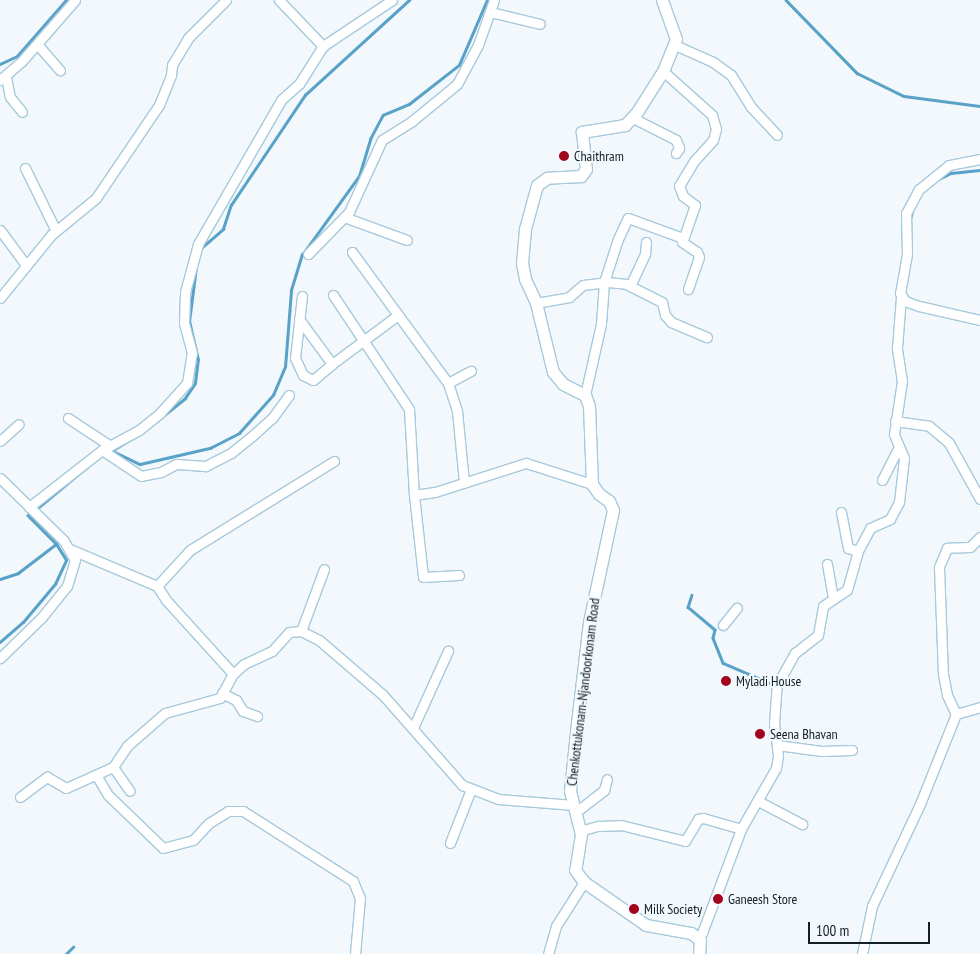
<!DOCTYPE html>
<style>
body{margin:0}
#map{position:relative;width:980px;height:954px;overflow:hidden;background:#f2f8fc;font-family:"PT Sans Narrow",sans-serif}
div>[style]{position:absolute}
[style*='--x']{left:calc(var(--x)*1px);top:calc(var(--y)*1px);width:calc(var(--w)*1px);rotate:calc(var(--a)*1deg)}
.stream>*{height:2.5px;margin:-1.25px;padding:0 1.25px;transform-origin:1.25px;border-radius:1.25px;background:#58a2c8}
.roads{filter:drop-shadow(1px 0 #a7c9dc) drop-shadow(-1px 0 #a7c9dc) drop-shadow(0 1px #a7c9dc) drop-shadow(0 -1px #a7c9dc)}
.minor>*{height:9px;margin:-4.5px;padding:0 4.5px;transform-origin:4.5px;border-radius:4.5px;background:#fff}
.major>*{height:11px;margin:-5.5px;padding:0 5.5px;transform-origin:5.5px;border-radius:5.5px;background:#fff}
.dots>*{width:14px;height:14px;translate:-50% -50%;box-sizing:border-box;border:2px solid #f2f8fc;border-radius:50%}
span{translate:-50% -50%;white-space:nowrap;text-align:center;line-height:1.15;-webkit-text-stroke:4px #f2f8fc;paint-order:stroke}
.poi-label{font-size:14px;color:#121f26}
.left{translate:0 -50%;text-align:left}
.street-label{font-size:14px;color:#121f26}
.scale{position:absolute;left:808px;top:922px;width:122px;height:22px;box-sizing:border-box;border:2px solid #121f26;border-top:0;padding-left:6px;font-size:15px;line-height:18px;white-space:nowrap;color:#121f26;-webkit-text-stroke:4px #f2f8fc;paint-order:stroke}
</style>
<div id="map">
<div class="stream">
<i style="--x:786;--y:0;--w:102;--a:45.8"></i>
<i style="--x:857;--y:73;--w:52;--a:26.1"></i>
<i style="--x:904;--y:96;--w:77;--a:7.5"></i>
<i style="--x:0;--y:64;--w:19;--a:-25"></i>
<i style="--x:17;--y:56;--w:74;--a:-48.8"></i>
<i style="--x:937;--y:180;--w:16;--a:-27"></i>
<i style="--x:951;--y:173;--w:29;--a:-6"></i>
<i style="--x:910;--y:219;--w:11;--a:-75"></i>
<i style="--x:199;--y:250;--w:32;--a:-41"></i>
<i style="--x:223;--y:229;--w:25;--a:-72"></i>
<i style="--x:231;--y:205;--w:133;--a:-56.1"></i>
<i style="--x:305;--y:95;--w:141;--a:-42.4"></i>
<i style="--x:157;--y:421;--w:36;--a:-39"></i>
<i style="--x:185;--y:398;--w:18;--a:-56"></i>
<i style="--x:195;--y:383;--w:23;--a:-83"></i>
<i style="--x:198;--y:360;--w:39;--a:-103"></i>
<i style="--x:189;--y:322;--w:55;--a:-82.7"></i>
<i style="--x:113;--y:450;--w:27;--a:-31"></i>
<i style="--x:113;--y:451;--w:30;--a:26"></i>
<i style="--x:140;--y:464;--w:72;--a:-12.9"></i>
<i style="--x:210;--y:448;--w:33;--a:-27"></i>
<i style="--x:239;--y:433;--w:51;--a:-48.2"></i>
<i style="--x:273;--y:395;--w:30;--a:-67"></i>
<i style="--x:285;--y:367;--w:77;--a:-85.5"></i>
<i style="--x:291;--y:290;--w:37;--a:-73"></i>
<i style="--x:302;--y:255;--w:97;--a:-54.2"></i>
<i style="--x:359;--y:176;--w:39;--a:-73"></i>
<i style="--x:370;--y:139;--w:27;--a:-62"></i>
<i style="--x:383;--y:115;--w:28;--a:-23"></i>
<i style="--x:409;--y:104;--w:63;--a:-38"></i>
<i style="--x:459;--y:65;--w:71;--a:-66.7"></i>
<i style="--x:39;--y:507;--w:62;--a:-39.8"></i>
<i style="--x:0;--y:579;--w:19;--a:-18"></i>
<i style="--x:18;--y:573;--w:48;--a:-37.3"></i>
<i style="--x:692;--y:595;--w:13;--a:108"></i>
<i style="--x:688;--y:607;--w:35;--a:40"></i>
<i style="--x:715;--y:630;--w:8;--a:104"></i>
<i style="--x:713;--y:638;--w:27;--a:68"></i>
<i style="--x:723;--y:663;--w:53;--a:23.2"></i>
<i style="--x:0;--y:642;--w:30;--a:-41"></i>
<i style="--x:23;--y:622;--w:50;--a:-49.9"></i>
<i style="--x:55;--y:584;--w:26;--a:-65"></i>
<i style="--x:66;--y:560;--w:19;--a:-122"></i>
<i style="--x:56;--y:544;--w:40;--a:-135"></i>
<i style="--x:66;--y:954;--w:10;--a:-45"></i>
</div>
<div class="roads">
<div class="minor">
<i style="--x:279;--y:0;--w:64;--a:46.3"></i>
<i style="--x:490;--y:12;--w:51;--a:13.5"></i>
<i style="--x:37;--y:44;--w:35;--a:49"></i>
<i style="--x:675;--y:45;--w:42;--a:24.1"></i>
<i style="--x:713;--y:62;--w:22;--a:36"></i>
<i style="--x:731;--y:75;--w:38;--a:58"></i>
<i style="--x:751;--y:107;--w:38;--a:47"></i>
<i style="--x:663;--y:71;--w:66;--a:41.9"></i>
<i style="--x:712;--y:115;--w:15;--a:74"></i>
<i style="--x:716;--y:129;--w:11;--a:105"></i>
<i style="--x:713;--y:140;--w:28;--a:132"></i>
<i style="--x:694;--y:161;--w:29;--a:121"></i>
<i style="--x:679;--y:186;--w:11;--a:68"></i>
<i style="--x:683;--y:196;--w:15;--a:37"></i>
<i style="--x:695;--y:205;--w:39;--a:109"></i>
<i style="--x:682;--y:242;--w:18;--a:34"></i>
<i style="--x:697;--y:252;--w:5;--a:68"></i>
<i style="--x:699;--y:257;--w:34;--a:109"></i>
<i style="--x:6;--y:77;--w:20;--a:79"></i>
<i style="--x:10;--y:97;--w:19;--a:51"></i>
<i style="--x:0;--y:80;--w:28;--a:-41"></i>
<i style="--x:21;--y:62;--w:82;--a:-48.9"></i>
<i style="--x:633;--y:118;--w:48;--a:27.1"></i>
<i style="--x:676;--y:140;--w:9;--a:69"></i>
<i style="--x:679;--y:148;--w:6;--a:121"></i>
<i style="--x:980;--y:159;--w:32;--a:169"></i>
<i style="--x:949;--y:165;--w:38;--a:141"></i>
<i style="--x:919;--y:189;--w:27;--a:118"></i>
<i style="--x:906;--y:213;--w:41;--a:88.6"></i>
<i style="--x:907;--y:254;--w:40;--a:100"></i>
<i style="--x:900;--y:293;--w:9;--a:58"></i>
<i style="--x:905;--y:301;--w:15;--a:20"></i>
<i style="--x:919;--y:306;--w:63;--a:12.9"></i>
<i style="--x:25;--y:168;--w:70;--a:63.8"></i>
<i style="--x:344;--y:217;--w:67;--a:20.1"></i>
<i style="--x:0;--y:230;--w:44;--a:53.4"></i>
<i style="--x:352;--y:252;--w:162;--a:53.8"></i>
<i style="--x:448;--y:383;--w:29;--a:72"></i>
<i style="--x:457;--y:411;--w:72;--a:84.4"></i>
<i style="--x:308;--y:254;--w:59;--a:-45.7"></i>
<i style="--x:349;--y:212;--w:79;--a:-65.4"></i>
<i style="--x:382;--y:140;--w:36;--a:-32"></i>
<i style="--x:412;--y:121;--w:58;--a:-39.4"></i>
<i style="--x:457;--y:84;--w:44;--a:-61.7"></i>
<i style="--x:478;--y:45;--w:48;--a:-70.4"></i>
<i style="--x:630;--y:286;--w:35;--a:-65"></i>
<i style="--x:645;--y:254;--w:12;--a:-85"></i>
<i style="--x:333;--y:295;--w:137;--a:56.3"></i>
<i style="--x:409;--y:409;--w:86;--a:86.7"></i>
<i style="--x:414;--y:495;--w:21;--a:-8"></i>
<i style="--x:435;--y:492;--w:96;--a:-17.7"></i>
<i style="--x:526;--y:463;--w:69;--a:17.7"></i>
<i style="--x:302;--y:296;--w:62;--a:96.4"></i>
<i style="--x:295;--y:358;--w:19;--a:65"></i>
<i style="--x:303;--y:375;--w:11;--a:27"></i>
<i style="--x:313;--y:380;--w:25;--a:-40"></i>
<i style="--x:0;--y:298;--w:81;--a:-51"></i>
<i style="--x:51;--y:235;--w:58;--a:-39.4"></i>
<i style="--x:96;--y:198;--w:112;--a:-55.9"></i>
<i style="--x:159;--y:105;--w:32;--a:-68"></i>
<i style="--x:171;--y:75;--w:10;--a:-84"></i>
<i style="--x:172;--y:65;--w:31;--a:-59"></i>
<i style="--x:188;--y:38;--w:54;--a:-45"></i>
<i style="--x:536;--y:303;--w:34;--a:-10"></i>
<i style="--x:569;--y:297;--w:18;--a:-41"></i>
<i style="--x:583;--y:285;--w:25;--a:-7"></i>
<i style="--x:608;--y:282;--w:18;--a:6"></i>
<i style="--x:626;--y:284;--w:40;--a:26.6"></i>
<i style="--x:662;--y:302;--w:13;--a:77"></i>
<i style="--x:665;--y:315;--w:9;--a:49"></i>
<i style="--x:671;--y:322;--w:39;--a:23"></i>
<i style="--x:299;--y:319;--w:56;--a:53.7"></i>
<i style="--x:332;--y:364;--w:82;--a:-36.6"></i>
<i style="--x:448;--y:383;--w:26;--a:-28"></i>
<i style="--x:289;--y:395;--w:29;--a:126"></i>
<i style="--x:272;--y:418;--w:27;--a:138"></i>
<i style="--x:252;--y:436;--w:27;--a:141"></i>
<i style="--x:231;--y:453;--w:29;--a:153"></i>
<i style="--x:205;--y:466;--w:29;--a:-176"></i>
<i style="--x:176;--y:464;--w:17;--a:152"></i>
<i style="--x:161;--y:472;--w:20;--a:169"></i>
<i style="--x:141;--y:476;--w:47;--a:-146.3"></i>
<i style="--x:102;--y:450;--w:42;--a:-28.4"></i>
<i style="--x:139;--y:430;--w:26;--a:-39"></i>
<i style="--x:159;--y:414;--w:42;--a:-47.9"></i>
<i style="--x:187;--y:383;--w:30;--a:-81"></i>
<i style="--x:192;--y:353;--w:31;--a:-105"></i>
<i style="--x:184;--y:323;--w:31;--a:-88"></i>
<i style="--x:185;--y:292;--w:50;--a:-74.8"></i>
<i style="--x:198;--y:244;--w:166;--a:-60"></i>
<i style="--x:281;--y:100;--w:24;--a:-42"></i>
<i style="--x:299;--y:84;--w:45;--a:-57.7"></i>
<i style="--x:323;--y:46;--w:83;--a:-33.7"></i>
<i style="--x:585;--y:395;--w:73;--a:-77.3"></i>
<i style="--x:601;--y:324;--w:42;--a:-85.9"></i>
<i style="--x:604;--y:282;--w:45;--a:-72"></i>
<i style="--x:618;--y:239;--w:23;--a:-65"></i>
<i style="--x:628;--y:218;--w:59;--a:20"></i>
<i style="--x:68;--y:418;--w:49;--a:33.4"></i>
<i style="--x:895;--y:421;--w:34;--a:8"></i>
<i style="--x:929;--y:426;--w:26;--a:40"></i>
<i style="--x:949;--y:443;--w:64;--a:61"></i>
<i style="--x:0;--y:441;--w:25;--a:-42"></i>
<i style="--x:334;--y:461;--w:169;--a:148.3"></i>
<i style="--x:190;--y:550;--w:49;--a:132.5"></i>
<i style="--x:157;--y:586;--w:17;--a:57"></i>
<i style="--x:166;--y:600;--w:100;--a:47.8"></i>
<i style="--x:233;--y:674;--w:15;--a:-42"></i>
<i style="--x:244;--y:664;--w:31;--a:-25"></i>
<i style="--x:272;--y:651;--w:25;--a:-48"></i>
<i style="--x:289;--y:632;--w:12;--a:-5"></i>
<i style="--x:301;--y:631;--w:20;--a:27"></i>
<i style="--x:319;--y:640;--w:84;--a:40.7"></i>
<i style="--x:383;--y:695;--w:120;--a:48.7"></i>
<i style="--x:462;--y:785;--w:39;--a:21"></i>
<i style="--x:498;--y:799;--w:76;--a:4.5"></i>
<i style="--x:0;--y:478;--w:90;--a:44.5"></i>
<i style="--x:64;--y:541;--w:22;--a:60"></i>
<i style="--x:75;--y:560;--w:27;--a:107"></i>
<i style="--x:67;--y:586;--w:40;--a:129"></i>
<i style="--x:42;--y:617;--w:59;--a:135.7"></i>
<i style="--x:882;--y:480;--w:37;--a:-63"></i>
<i style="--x:414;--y:495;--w:82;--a:83.7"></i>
<i style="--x:423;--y:577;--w:36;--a:-3"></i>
<i style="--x:29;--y:507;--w:93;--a:-38"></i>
<i style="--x:841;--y:512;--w:37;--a:79"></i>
<i style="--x:848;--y:548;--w:10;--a:17"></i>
<i style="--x:980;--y:537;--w:14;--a:135"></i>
<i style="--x:970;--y:547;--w:23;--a:178"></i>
<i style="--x:947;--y:548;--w:21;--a:113"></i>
<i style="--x:939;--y:567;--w:107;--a:87.9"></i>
<i style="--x:943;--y:674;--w:21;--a:79"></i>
<i style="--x:947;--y:695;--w:21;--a:65"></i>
<i style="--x:956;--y:714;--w:25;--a:-16"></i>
<i style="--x:72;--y:550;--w:92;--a:23"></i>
<i style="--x:827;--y:564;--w:34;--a:80"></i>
<i style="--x:723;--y:625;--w:22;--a:-51"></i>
<i style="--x:301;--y:631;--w:66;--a:-69.6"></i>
<i style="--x:222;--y:693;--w:16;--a:27"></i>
<i style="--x:236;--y:700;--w:13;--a:58"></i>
<i style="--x:243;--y:711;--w:15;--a:20"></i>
<i style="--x:413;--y:728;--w:85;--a:-65.6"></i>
<i style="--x:777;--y:745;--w:45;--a:7.6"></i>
<i style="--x:822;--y:751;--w:30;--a:-2"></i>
<i style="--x:113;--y:767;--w:29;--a:55"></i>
<i style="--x:96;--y:775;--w:23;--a:59"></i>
<i style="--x:108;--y:795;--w:76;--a:43.9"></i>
<i style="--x:163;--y:848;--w:31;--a:-15"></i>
<i style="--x:193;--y:840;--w:23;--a:-47"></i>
<i style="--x:209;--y:823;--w:22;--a:-32"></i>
<i style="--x:228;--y:811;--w:15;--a:0"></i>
<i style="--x:243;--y:811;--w:130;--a:32.5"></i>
<i style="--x:353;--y:881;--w:18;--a:68"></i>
<i style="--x:360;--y:898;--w:56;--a:95.1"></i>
<i style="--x:20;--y:797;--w:34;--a:-37"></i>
<i style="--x:47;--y:777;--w:22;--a:30"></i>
<i style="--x:66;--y:788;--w:51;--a:-24.1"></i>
<i style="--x:113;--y:767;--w:25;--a:-56"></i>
<i style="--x:127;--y:746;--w:50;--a:-41"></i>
<i style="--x:165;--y:713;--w:57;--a:-15.3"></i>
<i style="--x:220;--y:698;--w:27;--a:-62"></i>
<i style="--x:758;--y:801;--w:50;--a:27.6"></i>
<i style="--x:576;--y:812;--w:36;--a:-38"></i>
<i style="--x:604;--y:790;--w:11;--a:-75"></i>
<i style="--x:580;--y:831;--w:19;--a:-16"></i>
<i style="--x:598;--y:826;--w:23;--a:-2"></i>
<i style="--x:621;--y:825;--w:66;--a:14"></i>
<i style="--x:685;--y:841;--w:26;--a:-59"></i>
<i style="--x:698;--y:819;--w:5;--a:-11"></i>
<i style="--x:703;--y:818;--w:40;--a:16"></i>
<i style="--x:450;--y:843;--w:58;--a:-68.7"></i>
<i style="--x:697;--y:938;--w:7;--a:-45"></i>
<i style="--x:702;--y:933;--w:111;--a:-69.4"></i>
<i style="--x:741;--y:829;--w:70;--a:-60.2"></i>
<i style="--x:776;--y:768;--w:13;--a:-81"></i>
<i style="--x:778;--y:755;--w:31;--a:-97"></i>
<i style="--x:774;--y:724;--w:39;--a:-86"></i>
<i style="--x:777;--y:685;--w:37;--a:-61"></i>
<i style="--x:795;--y:653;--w:29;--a:-38"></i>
<i style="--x:818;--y:635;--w:29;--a:-80"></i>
<i style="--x:823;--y:606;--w:29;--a:-34"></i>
<i style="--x:847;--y:590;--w:41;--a:-74.2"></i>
<i style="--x:858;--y:551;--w:26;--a:-62"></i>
<i style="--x:870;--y:528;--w:22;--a:-24"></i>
<i style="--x:890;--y:519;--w:19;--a:-62"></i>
<i style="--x:899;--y:502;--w:44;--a:-83.5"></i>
<i style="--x:904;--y:458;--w:26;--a:-113"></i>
<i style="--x:894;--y:434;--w:54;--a:-81.4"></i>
<i style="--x:902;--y:381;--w:33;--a:-99"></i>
<i style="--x:897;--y:348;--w:51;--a:-85.5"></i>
<i style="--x:548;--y:954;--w:29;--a:-74"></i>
<i style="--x:556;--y:926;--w:52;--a:-57.5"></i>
<i style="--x:862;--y:954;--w:49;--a:-78.2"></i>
<i style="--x:872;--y:906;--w:113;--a:-64.8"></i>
<i style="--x:920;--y:804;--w:97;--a:-68.2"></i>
</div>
<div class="major">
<i style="--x:662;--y:0;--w:41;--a:70.3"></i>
<i style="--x:676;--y:39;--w:35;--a:112"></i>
<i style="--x:663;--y:71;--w:49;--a:122.4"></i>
<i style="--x:637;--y:112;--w:18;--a:133"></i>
<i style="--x:625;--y:125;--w:44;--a:170.8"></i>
<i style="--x:582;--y:132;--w:37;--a:84"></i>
<i style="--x:586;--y:169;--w:9;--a:126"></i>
<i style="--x:581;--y:176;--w:34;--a:177"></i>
<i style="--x:547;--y:178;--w:12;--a:145"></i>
<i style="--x:537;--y:185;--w:46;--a:105.3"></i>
<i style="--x:525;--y:229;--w:34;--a:95"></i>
<i style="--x:522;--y:263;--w:16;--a:79"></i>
<i style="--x:525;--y:279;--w:26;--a:65"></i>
<i style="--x:536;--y:303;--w:71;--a:76.2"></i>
<i style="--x:553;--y:372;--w:16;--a:50"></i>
<i style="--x:563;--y:384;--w:25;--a:27"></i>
<i style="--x:585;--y:395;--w:12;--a:70"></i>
<i style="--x:589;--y:406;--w:78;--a:87.8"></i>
<i style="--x:592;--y:484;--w:12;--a:55"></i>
<i style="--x:599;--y:494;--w:12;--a:35"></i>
<i style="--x:609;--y:501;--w:10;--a:66"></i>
<i style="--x:613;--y:510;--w:115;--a:102.1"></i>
<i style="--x:589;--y:622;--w:101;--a:96.8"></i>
<i style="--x:577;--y:722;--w:69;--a:95.8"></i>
<i style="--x:570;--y:791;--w:44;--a:75.7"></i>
<i style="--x:581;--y:834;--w:36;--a:99"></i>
<i style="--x:575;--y:870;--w:15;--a:53"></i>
<i style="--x:584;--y:882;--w:75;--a:34.7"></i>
<i style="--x:646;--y:925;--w:46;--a:10.1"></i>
<i style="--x:691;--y:933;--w:11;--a:38"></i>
<i style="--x:700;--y:940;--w:14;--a:94"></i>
</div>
</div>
<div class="dots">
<i style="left:564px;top:156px;background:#a2041f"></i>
<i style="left:726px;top:681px;background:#a2041f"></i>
<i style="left:760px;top:734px;background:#a2041f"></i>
<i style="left:718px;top:899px;background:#a2041f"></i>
<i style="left:634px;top:909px;background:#a2041f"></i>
</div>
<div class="poi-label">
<span class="left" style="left:574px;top:156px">Chaithram</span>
<span class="left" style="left:736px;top:681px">Myladi House</span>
<span class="left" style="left:770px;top:734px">Seena Bhavan</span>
<span class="left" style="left:728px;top:899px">Ganeesh Store</span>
<span class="left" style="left:644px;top:909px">Milk Society</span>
</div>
<div class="street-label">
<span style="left:583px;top:692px;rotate:-83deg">Chenkottukonam-Njandoorkonam Road</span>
</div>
<div class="scale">100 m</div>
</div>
